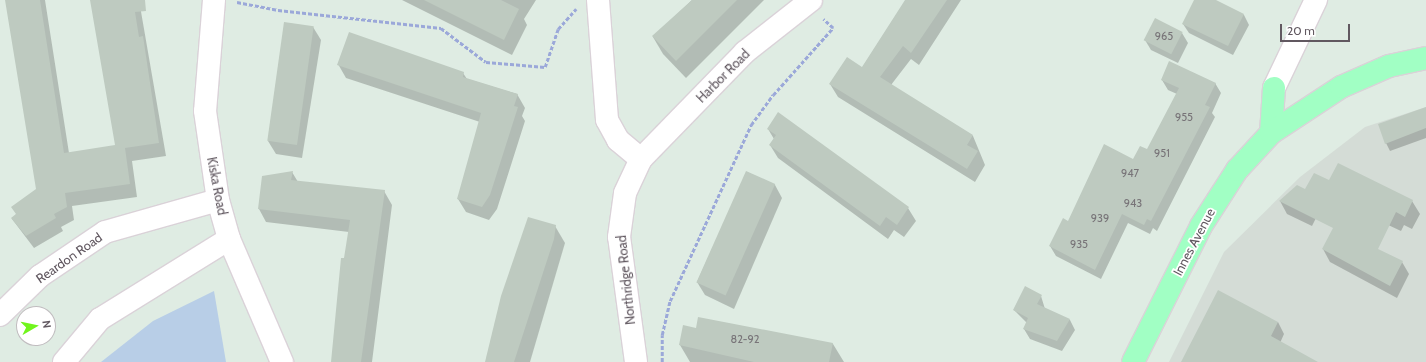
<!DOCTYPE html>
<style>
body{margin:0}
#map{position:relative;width:1426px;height:362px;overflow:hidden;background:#dfece3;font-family:Cabin,sans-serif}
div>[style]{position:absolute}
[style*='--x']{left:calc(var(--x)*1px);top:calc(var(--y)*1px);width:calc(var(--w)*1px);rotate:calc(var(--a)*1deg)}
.industrial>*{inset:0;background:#d4dcd6}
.green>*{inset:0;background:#b8cee7}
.shadow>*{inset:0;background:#0003}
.building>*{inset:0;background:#becac0;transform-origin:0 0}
.path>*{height:2.5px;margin-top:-1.25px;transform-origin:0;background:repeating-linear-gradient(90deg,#9ba8d9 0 4px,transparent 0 6px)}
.roads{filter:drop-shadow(1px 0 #dad2d8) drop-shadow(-1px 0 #dad2d8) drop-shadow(0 1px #dad2d8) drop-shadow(0 -1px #dad2d8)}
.minor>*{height:22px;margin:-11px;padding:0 11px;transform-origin:11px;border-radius:11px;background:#fff}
.major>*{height:22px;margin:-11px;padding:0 11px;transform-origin:11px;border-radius:11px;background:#a1ffc4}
span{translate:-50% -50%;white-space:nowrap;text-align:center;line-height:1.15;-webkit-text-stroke:3.5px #fff;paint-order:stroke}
.number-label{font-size:11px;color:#787478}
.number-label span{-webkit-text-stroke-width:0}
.street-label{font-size:13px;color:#615860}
.north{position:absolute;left:16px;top:306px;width:40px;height:40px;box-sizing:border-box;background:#fff;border:1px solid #c0bcbf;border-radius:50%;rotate:81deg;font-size:11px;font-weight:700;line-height:16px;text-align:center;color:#615860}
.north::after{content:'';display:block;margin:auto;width:14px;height:18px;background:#71f51d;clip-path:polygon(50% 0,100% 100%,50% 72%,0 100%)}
.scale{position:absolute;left:1280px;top:24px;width:70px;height:18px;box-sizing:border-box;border:2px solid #615860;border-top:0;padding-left:5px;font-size:12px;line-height:14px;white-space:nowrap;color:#615860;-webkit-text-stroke:3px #fff;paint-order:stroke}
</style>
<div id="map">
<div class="industrial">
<i style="clip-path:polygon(1426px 107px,1426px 362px,1169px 362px,1224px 252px,1300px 177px,1365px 127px)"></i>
</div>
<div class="green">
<i style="clip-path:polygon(214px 291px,226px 362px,101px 362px,153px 321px)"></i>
</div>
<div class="shadow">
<i style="clip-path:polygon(6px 0,45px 0,69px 153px,116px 146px,92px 0,139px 0,166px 156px,132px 161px,137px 197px,72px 206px,74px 220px,61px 227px,63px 231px,34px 248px,12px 219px,38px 189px)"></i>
<i style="clip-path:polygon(402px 0,536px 0,524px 19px,527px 25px,512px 55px)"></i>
<i style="clip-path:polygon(692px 0,764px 0,686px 78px,663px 54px,653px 37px)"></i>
<i style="clip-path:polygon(906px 0,961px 0,919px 65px,911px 59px,891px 85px,973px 136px,985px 165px,975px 182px,838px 97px,830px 84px,862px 68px)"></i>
<i style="clip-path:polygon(1196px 0,1213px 0,1244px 15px,1249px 25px,1233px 55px,1189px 33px,1183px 24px)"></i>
<i style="clip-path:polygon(1155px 20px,1182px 33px,1188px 43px,1178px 63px,1151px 50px,1145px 40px)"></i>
<i style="clip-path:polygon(313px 27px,321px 40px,302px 158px,276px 154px,268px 141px)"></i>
<i style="clip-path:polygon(338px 64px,463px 73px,467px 79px,517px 94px,525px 108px,522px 116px,525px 121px,497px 209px,489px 220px,466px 212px,458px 199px,480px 122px,346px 78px)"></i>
<i style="clip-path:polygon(1162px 80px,1215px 83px,1221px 93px,1212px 113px,1215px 117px,1157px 231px,1153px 228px,1150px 234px,1128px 223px,1101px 279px,1056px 256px,1050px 246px,1068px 222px,1147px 151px,1177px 94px,1168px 90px)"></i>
<i style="clip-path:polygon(1426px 110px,1426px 138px,1390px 151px,1386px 143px)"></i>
<i style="clip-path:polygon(768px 129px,908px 208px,916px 221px,904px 237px,894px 230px,888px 239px,778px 158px,770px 145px,774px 139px)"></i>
<i style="clip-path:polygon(292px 172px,298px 182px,384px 191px,392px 205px,372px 362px,332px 362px,349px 232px,266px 222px,259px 209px)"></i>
<i style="clip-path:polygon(747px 172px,775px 185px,782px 198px,734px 309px,705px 295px,697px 282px)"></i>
<i style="clip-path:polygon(1335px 200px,1412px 201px,1420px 214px,1412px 229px,1404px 225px,1401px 231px)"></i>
<i style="clip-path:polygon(1280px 201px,1321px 208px,1312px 226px,1287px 214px)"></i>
<i style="clip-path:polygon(555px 226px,565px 243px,530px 362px,486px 362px)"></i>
<i style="clip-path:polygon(1323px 249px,1402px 262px,1409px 274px,1397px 298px,1330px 262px)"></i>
<i style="clip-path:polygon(1041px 296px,1045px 309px,1070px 320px,1075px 330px,1062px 351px,1030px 339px,1024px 329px,1027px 323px,1014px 310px)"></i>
<i style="clip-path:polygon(699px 318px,833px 344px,844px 362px,690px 362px,680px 345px,697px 329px)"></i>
<i style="clip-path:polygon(1278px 322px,1284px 334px,1280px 343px,1309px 362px,1183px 362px)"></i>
</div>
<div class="building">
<i style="clip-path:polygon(5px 0,40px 0,64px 153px,115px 145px,90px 0,145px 0,146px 11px,135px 12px,139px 37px,143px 36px,159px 143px,125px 148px,130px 184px,65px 193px,67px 207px,54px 214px,56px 218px,26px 236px,11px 218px,16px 214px,11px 207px,36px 189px)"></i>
<i style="clip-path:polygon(424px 0,501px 0,519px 9px,504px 40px)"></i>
<i style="clip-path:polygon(692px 0,737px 0,676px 61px,652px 36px)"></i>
<i style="clip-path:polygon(905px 0,947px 0,911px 53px,903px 46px,880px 77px,973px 135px,967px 145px,978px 151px,967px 169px,829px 84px,847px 57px,862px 67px)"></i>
<i style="clip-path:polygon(1194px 0,1216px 0,1244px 14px,1228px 46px,1182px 24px)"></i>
<i style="left:1155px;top:18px;width:31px;height:25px;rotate:27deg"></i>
<i style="left:284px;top:22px;width:30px;height:120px;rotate:8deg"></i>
<i style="clip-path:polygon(349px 32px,464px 72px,463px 77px,518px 94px,514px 106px,518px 107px,490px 195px,482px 207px,457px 199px,481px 113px,337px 65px)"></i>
<i style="clip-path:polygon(1169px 61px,1216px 83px,1205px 105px,1210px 107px,1151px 221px,1147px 219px,1144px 225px,1122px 214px,1095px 270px,1049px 246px,1063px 218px,1068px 221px,1104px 144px,1133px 159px,1140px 146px,1147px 149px,1179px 88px,1161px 80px)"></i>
<i style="clip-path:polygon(1426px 107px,1426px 128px,1385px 144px,1378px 124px)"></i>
<i style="clip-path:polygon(778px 112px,909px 207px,897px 225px,886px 217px,880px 226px,769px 145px,776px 135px,767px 129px)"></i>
<i style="clip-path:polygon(1338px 163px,1413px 200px,1405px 217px,1396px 212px,1378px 249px,1403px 261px,1390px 286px,1322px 249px,1333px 228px,1279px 201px,1297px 185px,1305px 189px,1314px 173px,1329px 180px)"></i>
<i style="clip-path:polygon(293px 171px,291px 180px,385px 190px,361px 362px,331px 362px,341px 258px,344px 258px,350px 220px,258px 209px,262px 176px)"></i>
<i style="left:746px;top:171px;width:32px;height:122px;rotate:24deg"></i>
<i style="clip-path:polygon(528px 217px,556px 225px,554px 239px,514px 362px,485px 362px,501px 296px)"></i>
<i style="clip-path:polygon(1025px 286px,1042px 295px,1037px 304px,1070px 319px,1057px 341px,1023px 329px,1028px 318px,1013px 310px)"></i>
<i style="clip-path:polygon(1218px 290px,1278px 322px,1271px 336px,1318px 362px,1181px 362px)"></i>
<i style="clip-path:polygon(698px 317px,833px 343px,829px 362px,754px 362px,679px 345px,683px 325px,696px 328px)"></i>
</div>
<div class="path">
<i style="--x:237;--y:2;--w:42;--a:11"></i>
<i style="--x:278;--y:10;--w:164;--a:6.3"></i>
<i style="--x:441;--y:28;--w:56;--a:37.1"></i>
<i style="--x:486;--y:62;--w:59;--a:4.8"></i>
<i style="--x:545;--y:67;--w:40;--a:-71.1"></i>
<i style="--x:558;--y:29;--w:27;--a:-48"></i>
<i style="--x:662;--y:362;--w:27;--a:-90"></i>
<i style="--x:662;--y:335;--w:35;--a:-77"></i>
<i style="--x:670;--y:301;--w:194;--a:-65.3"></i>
<i style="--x:751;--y:125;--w:37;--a:-54"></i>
<i style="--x:773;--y:95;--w:90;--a:-48.2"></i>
<i style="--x:833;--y:28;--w:13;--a:-138"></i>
</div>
<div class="roads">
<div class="minor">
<i style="--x:214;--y:0;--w:111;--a:94.6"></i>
<i style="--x:205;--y:111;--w:90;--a:81.7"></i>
<i style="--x:218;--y:200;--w:41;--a:74.2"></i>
<i style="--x:229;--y:239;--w:134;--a:66.7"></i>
<i style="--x:598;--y:0;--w:120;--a:85.7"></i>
<i style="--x:607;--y:120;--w:23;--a:61"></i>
<i style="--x:618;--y:140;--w:30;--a:40"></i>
<i style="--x:1274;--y:88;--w:98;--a:-64.5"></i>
<i style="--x:0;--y:315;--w:56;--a:-44.3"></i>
<i style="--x:40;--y:276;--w:78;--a:-34.1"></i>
<i style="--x:105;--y:232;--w:117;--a:-15.8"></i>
<i style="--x:64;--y:362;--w:56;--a:-50.1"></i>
<i style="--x:100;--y:319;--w:152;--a:-31.8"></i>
<i style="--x:636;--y:362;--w:126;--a:-97.7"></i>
<i style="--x:619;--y:237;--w:44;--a:-82.2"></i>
<i style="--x:625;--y:193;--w:38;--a:-65"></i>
<i style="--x:641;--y:159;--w:149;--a:-45.8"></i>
<i style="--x:745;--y:52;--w:84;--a:-38.2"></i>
</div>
<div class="major">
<i style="--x:1271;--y:133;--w:45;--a:-86.2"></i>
<i style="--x:1133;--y:362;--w:152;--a:-63.4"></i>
<i style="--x:1201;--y:226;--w:67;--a:-57.3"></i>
<i style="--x:1237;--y:170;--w:50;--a:-47.4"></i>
<i style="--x:1271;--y:133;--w:84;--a:-33.3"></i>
<i style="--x:1341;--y:87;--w:52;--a:-23.6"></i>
<i style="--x:1389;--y:66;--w:38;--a:-12"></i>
</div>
</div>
<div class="number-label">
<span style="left:1164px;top:36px">965</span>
<span style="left:1184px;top:117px">955</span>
<span style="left:1162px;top:153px">951</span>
<span style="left:1130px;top:173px">947</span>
<span style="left:1133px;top:203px">943</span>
<span style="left:1100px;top:218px">939</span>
<span style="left:1079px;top:244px">935</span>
<span style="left:745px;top:339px">82-92</span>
</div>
<div class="street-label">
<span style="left:723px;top:76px;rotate:-45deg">Harbor Road</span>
<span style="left:217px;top:186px;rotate:79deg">Kiska Road</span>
<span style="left:1194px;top:242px;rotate:-62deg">Innes Avenue</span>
<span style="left:69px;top:258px;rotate:-35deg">Reardon Road</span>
<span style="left:626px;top:280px;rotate:-96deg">Northridge Road</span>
</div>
<div class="north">N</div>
<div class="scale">20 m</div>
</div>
